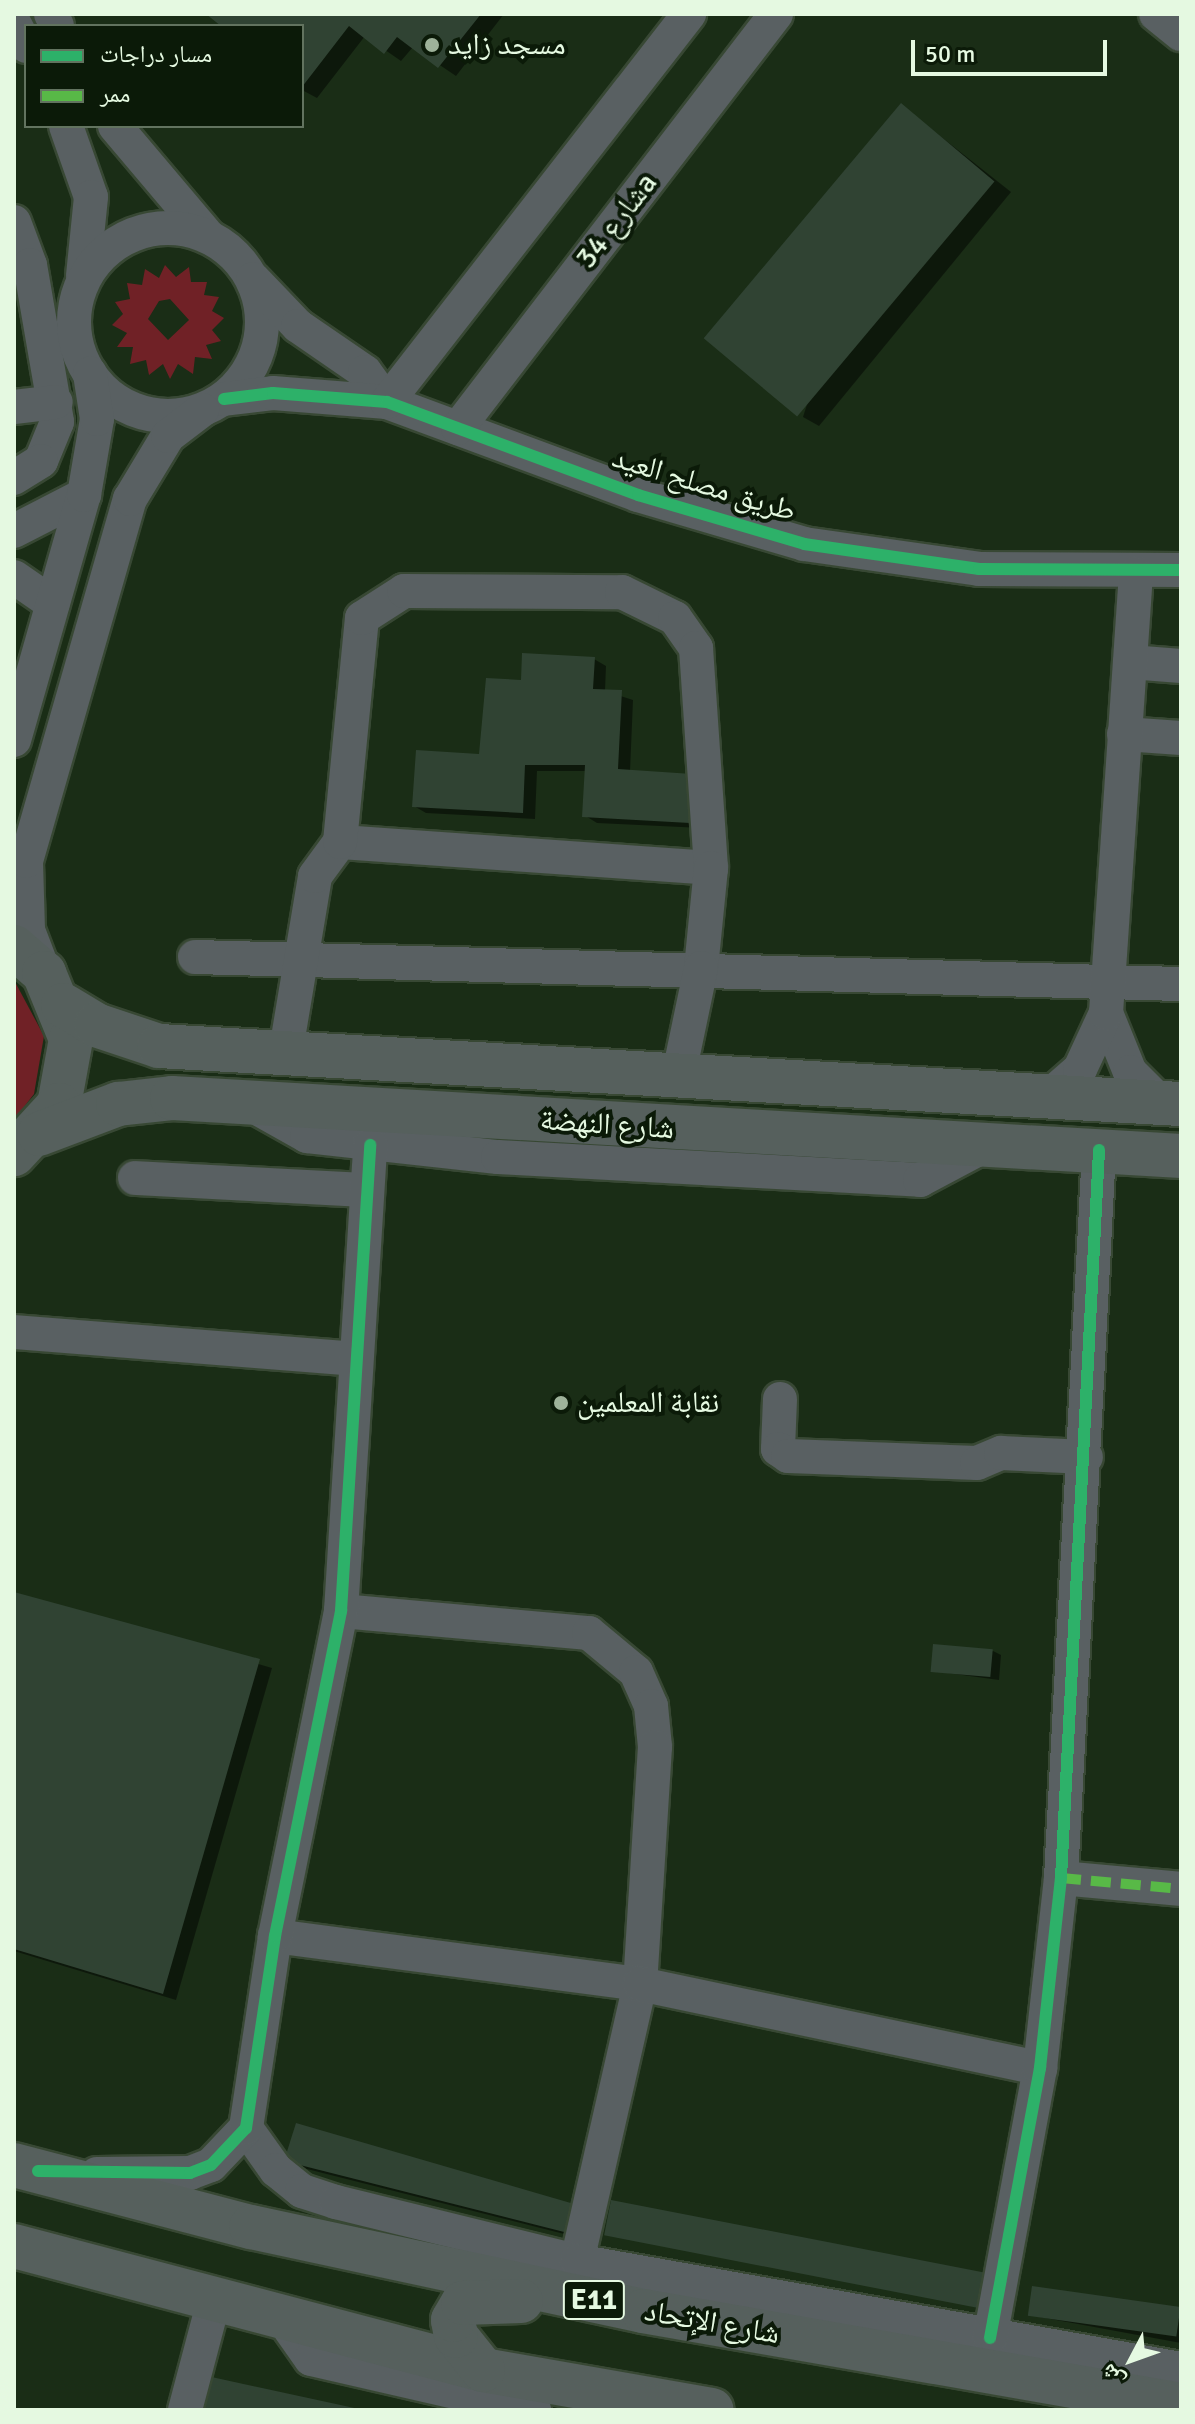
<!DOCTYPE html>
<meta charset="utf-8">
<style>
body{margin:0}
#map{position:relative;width:1195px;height:2424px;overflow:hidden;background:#1a2d16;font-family:Signika,"Noto Naskh Arabic",sans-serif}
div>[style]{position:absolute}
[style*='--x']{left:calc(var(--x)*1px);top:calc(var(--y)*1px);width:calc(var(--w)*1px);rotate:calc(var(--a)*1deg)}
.green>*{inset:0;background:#702126}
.shadow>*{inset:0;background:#0007}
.building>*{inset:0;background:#304333;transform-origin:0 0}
.roads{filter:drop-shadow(2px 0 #384834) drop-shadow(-2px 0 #384834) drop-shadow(0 2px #384834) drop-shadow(0 -2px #384834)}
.minor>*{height:34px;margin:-17px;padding:0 17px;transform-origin:17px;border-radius:17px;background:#596062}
.minor>.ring{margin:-17px;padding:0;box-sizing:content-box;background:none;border:34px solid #596062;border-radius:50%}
.major>*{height:44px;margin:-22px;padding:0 22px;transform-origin:22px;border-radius:22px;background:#56605d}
.quiet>*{height:10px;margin-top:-5px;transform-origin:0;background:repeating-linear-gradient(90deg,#58b947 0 20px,transparent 0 30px)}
.cycleway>*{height:12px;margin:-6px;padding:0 6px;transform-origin:6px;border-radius:6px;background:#2db169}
.dots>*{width:22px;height:22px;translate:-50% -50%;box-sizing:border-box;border:4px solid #0b1a08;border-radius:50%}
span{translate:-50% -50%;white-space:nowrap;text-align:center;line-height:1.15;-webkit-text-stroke:8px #0b1a08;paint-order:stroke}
.shield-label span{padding:2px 6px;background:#0b1a08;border:2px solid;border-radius:6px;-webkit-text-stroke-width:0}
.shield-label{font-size:28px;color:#e5f9e1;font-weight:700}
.poi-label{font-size:30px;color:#e5f9e1}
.left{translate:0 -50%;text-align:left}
.street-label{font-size:30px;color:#e5f9e1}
.frame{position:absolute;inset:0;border:16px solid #e5f9e1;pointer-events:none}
.legend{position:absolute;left:24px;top:24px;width:280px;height:104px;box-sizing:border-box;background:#0b1a08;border:2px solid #62735f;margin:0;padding:10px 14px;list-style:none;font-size:24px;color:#e5f9e1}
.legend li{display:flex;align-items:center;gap:16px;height:40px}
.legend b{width:40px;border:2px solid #62735f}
.north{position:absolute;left:1091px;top:2320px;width:80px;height:80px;-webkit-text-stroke:6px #0b1a08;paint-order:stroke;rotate:229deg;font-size:22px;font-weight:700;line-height:32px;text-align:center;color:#e5f9e1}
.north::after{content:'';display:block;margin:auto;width:28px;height:36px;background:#e5f9e1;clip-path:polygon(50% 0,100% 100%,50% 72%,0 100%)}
.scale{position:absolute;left:911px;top:40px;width:196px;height:36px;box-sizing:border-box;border:4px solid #e5f9e1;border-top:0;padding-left:10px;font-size:24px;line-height:28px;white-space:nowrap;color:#e5f9e1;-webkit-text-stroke:6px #0b1a08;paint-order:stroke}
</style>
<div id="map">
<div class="green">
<i style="clip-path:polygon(evenodd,165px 265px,176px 277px,189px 267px,191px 282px,207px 282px,204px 295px,219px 297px,212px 311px,224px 318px,212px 330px,221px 341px,206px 345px,212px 359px,195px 357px,193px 374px,178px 364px,170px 379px,163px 364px,149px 375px,146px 360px,130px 364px,133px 347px,117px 347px,127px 333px,112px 325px,123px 314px,115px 302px,130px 299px,127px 283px,142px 285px,145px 269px,159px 278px,165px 265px,170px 299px,189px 320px,168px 340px,148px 319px,159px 301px,170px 299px)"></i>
<i style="clip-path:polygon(14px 980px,44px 1036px,34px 1094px,14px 1120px)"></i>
</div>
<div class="shadow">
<i style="clip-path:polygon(209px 14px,504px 14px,456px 76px,413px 47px,401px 61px,365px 36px,317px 98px,302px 90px,302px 26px,224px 26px)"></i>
<i style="clip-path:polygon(902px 106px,1011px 192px,819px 426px,803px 417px)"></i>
<i style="clip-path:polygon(594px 659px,606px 666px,605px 691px,633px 700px,630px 772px,692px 776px,702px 828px,597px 823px,584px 815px,587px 771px,537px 771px,535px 819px,426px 813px,414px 806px,481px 756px,522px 682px)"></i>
<i style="clip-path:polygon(14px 1594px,272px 1668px,176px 2000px,14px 1951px)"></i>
<i style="clip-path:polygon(993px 1651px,1001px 1655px,999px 1680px,933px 1671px)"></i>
<i style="clip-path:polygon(287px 2160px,580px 2208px,588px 2240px,299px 2167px)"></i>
<i style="clip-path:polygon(606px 2234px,1004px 2283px,999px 2311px)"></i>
<i style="clip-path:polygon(1181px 2309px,1181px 2343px,1029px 2315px)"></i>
</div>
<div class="building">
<i style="clip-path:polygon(206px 14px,481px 14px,438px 68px,397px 37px,384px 54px,349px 26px,302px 87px,302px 26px,221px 26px)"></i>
<i style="left:901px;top:103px;width:122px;height:307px;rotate:40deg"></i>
<i style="clip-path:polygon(522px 653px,595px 657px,593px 689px,622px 690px,618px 769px,692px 774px,690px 823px,582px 817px,585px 765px,525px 765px,523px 813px,412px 807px,416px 750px,479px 754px,486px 678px,521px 680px)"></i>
<i style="clip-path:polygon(14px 1592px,260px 1659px,163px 1994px,14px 1949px)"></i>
<i style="left:933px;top:1644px;width:60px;height:28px;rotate:5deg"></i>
<i style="clip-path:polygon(296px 2123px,581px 2206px,576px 2235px,284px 2161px)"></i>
<i style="left:611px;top:2200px;width:388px;height:36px;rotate:11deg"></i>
<i style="left:1032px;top:2286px;width:150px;height:30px;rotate:8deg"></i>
<i style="clip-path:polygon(207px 2376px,359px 2409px,359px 2410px,200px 2410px)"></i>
</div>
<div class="roads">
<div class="minor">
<i style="--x:51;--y:14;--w:13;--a:63"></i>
<i style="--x:1156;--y:14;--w:32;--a:39"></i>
<i style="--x:14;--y:23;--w:26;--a:62"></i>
<i style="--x:66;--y:126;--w:75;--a:70.6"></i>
<i style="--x:91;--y:197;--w:79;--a:95.8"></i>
<i style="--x:115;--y:126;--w:144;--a:49.8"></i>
<i style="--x:14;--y:222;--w:46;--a:69.6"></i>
<i style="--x:30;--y:265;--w:159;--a:80.2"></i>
<i style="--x:57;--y:422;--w:42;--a:112.3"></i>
<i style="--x:41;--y:461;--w:32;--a:148"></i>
<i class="ring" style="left:74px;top:228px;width:154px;height:154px"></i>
<i style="--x:253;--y:279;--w:65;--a:46.2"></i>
<i style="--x:298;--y:326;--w:81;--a:34.5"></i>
<i style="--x:365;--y:372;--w:37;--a:54"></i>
<i style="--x:224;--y:399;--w:49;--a:-7"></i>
<i style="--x:273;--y:393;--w:114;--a:4.5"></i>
<i style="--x:387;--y:402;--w:268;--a:20.3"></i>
<i style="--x:638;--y:495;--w:173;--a:16.4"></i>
<i style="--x:804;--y:544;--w:177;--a:8.1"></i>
<i style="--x:979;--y:569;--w:202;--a:0.3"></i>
<i style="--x:387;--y:402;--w:492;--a:-52.1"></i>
<i style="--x:14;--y:407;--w:42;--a:-6.8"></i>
<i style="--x:458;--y:428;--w:522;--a:-52.47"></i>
<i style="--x:14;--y:531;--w:79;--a:-27.2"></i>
<i style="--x:14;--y:577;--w:47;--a:34.7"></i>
<i style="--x:1130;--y:662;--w:51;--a:4.5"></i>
<i style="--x:1124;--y:734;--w:57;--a:4"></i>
<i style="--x:14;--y:740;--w:255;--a:-74.1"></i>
<i style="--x:84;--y:495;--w:77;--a:-80.3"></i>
<i style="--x:97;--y:419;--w:46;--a:-98.8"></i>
<i style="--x:340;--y:842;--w:372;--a:4"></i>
<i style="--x:195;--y:957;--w:986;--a:1.57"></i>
<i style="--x:44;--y:972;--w:45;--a:-110.9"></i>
<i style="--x:28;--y:930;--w:69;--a:-91.7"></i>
<i style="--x:26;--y:861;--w:377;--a:-74"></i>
<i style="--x:130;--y:499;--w:74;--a:-58.9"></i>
<i style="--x:168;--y:436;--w:43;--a:-37.4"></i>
<i style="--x:1106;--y:1013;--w:64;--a:67.9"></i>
<i style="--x:1130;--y:1072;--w:44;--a:45"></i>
<i style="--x:286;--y:1050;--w:176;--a:-80.5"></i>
<i style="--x:315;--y:876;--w:42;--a:-53.7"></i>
<i style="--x:340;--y:842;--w:225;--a:-84.4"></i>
<i style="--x:362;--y:618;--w:50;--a:-32.7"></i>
<i style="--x:404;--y:591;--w:218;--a:0.3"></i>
<i style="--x:622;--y:592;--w:59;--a:26.1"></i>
<i style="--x:675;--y:618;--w:37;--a:55"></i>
<i style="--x:696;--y:648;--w:221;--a:86.1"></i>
<i style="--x:711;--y:868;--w:100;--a:95.7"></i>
<i style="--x:701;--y:968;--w:107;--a:101.8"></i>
<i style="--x:1049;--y:1096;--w:41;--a:-41.1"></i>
<i style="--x:1080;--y:1069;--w:62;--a:-65.1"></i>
<i style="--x:1106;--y:1013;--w:440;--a:-86.1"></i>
<i style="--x:248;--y:1103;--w:68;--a:29.2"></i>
<i style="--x:307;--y:1136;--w:192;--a:6.3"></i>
<i style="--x:498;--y:1157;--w:423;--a:3.1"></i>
<i style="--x:920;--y:1180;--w:75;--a:-27.9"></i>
<i style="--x:135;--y:1178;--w:232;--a:3"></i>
<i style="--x:14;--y:1332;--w:343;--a:4.5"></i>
<i style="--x:780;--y:1399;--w:50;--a:92.3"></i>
<i style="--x:778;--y:1449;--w:12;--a:35"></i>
<i style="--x:788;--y:1456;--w:189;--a:2.1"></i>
<i style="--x:977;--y:1463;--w:26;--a:-23"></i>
<i style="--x:1001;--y:1453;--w:85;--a:2.7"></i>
<i style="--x:341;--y:1611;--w:249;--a:5.1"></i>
<i style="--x:589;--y:1633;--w:61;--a:39.7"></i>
<i style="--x:636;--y:1672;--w:37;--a:66"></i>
<i style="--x:651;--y:1706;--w:41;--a:84.4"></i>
<i style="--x:655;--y:1747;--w:237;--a:93.6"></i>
<i style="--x:640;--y:1984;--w:284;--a:102.8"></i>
<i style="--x:1061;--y:1878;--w:121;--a:5.2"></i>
<i style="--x:275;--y:1936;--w:368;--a:7.5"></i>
<i style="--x:640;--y:1984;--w:409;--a:11.9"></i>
<i style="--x:246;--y:2128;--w:52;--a:54.5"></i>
<i style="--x:276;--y:2170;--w:33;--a:39"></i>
<i style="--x:302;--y:2191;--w:36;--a:18"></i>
<i style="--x:336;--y:2202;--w:248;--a:13.8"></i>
<i style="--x:577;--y:2261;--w:614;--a:10.14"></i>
<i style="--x:97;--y:2174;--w:93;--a:-0.6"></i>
<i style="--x:190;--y:2173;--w:22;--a:-21"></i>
<i style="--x:211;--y:2165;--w:51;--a:-46.6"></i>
<i style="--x:246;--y:2128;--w:194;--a:-81.4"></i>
<i style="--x:275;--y:1936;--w:332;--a:-78.5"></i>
<i style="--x:341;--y:1611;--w:467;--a:-86.4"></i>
<i style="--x:282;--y:2318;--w:50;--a:54.7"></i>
<i style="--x:311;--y:2359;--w:229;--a:12.9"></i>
<i style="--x:990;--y:2338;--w:275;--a:-79.5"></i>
<i style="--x:1040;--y:2068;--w:191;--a:-83.7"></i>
<i style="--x:1061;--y:1878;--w:729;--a:-87.01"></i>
<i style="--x:185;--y:2410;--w:114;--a:-75.2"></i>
</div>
<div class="major">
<i style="--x:14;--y:947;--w:40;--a:41"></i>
<i style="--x:44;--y:973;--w:71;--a:67.8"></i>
<i style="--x:71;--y:1039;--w:67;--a:100.3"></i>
<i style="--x:59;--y:1105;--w:67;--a:132.6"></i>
<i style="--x:63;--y:1005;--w:39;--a:31"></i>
<i style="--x:96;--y:1025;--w:66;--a:18.4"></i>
<i style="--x:159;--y:1046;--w:1024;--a:3.25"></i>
<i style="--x:39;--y:1134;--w:85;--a:-20.8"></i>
<i style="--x:118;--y:1104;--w:54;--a:-6.3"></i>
<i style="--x:172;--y:1098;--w:1011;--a:3.29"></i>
<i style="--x:14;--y:2165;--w:245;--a:14.7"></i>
<i style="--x:251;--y:2227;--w:401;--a:12.1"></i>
<i style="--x:643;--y:2311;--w:546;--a:9.91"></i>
<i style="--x:14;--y:2246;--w:485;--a:14.8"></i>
<i style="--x:483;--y:2370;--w:232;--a:9.9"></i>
<i style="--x:483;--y:2370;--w:43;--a:-128.5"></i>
<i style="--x:456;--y:2336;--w:16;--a:-101"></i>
<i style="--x:453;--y:2320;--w:20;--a:-60"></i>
<i style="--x:463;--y:2303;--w:58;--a:-2"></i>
</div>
</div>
<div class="quiet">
<i style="--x:1061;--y:1878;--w:121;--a:5.2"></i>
</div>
<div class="cycleway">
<i style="--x:224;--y:399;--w:49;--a:-7"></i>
<i style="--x:273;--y:393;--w:114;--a:4.5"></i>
<i style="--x:387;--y:402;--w:268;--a:20.3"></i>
<i style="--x:638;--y:495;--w:173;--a:16.4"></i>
<i style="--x:804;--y:544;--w:177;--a:8.1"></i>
<i style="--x:979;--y:569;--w:202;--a:0.3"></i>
<i style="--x:38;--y:2171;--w:152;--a:0.8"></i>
<i style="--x:190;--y:2173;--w:22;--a:-21"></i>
<i style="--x:211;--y:2165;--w:51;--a:-46.6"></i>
<i style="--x:246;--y:2128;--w:194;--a:-81.4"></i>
<i style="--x:275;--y:1936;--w:332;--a:-78.5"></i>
<i style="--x:341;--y:1611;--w:467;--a:-86.4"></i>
<i style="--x:990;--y:2338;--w:275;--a:-79.5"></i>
<i style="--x:1040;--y:2068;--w:191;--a:-83.7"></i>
<i style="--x:1061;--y:1878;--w:729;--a:-87.01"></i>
</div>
<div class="dots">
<i style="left:432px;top:45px;background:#9eb29a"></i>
<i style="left:561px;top:1403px;background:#9eb29a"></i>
</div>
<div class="shield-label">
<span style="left:594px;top:2300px">E11</span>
</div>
<div class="poi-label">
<span class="left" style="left:448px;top:45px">مسجد زايد</span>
<span class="left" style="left:577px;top:1403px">نقابة المعلمين</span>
</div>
<div class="street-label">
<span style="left:617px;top:221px;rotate:-52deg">شارع 34a</span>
<span style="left:704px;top:485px;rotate:17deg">طريق مصلح العيد</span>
<span style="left:607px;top:1125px;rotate:4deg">شارع النهضة</span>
<span style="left:712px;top:2323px;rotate:10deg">شارع الإتحاد</span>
</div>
<div class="frame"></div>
<ul class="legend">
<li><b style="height:10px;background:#2db169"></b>مسار دراجات</li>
<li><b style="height:10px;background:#58b947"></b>ممر</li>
</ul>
<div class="north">ش</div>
<div class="scale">50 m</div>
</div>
